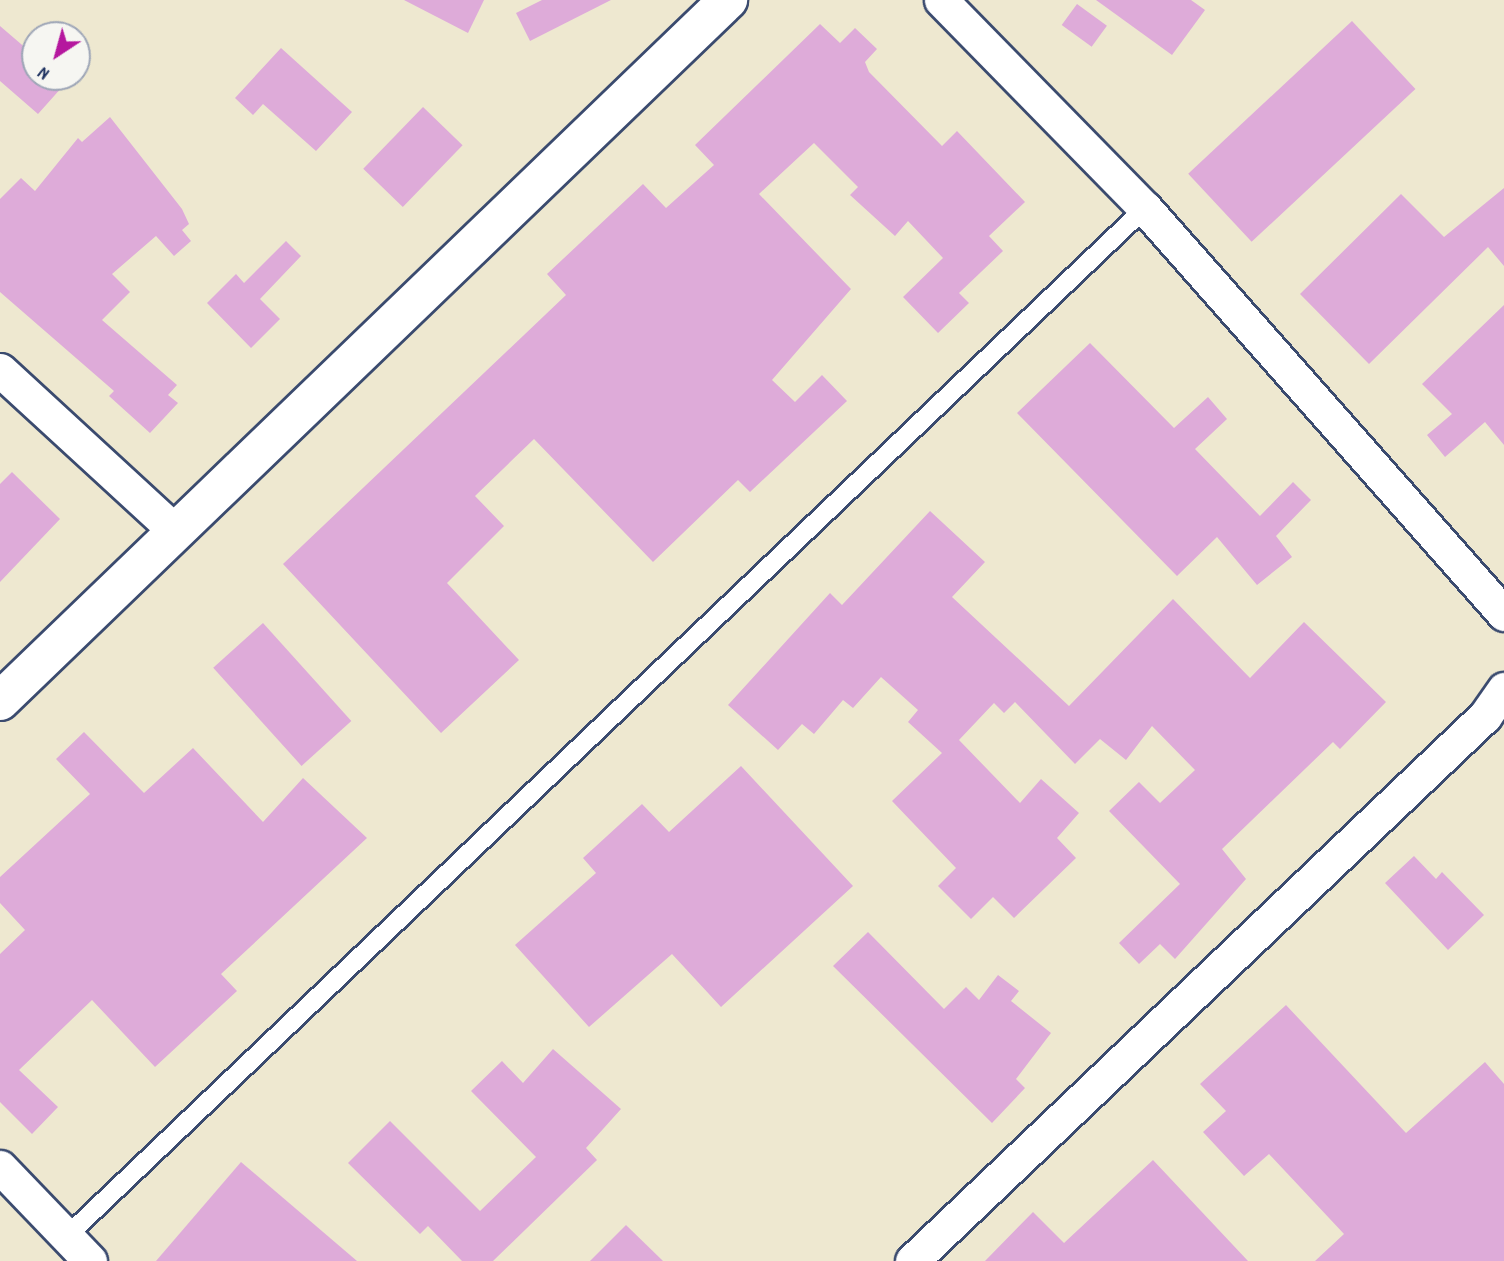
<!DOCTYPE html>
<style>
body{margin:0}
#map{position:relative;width:1504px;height:1261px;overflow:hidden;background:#eee8d0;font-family:Dekko,sans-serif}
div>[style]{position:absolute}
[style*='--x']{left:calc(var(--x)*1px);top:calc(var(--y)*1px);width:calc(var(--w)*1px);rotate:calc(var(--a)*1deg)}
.building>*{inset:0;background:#deabd9;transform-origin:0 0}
.roads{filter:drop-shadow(2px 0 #3b4b6f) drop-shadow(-2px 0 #3b4b6f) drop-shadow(0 2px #3b4b6f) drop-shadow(0 -2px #3b4b6f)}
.service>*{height:18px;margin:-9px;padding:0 9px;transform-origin:9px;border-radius:9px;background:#fff}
.minor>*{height:33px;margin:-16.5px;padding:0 16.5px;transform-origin:16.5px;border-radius:16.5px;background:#fff}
.tertiary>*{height:38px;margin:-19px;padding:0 19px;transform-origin:19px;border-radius:19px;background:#fff}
span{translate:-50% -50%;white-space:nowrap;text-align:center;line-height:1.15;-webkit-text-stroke:5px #f6f6f2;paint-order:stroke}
.north{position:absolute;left:21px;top:21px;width:70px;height:70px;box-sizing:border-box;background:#f6f6f2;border:2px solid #9ea6b7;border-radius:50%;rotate:216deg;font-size:19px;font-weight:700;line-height:28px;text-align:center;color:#1b2f5e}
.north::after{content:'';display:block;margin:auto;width:24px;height:32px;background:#b5179e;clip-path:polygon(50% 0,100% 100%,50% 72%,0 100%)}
</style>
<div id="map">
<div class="building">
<i style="clip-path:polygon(404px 0,484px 0,468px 33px)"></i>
<i style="clip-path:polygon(542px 0,611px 0,530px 41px,516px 13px)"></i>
<i style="clip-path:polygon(1096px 0,1191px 0,1205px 10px,1172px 55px)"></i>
<i style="left:1077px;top:4px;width:37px;height:26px;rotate:36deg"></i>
<i style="left:1352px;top:21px;width:93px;height:224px;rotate:47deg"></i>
<i style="clip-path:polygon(820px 24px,840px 43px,855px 28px,877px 49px,865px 62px,869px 72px,942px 146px,957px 131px,1025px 202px,989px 236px,1003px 251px,959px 293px,969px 303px,938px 333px,903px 297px,943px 258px,908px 221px,895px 236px,850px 195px,858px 187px,814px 143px,759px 194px,851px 289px,772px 380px,795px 402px,822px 375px,847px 401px,750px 492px,738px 480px,653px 562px,534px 439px,475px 496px,504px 526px,447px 583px,519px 660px,441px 733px,283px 564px,566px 295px,547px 274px,643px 184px,666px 208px,714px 165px,695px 145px)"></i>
<i style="clip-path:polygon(0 26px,35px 56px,35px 77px,71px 77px,38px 114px,0 81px)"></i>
<i style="clip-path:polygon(281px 48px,352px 112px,316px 151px,263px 104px,253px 115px,235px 98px)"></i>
<i style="left:423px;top:107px;width:55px;height:86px;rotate:44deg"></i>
<i style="clip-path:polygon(110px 117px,182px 209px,189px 224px,182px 230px,191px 241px,174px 256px,156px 236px,112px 274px,130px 292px,102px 320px,177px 385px,168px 395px,178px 403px,150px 433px,109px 396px,114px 391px,0 292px,0 199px,21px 178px,35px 191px,78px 138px,82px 142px)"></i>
<i style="clip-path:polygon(1504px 188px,1504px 266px,1488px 247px,1369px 364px,1300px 294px,1401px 194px,1444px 237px)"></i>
<i style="clip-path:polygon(286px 241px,301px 256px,260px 299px,280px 319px,251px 348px,207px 303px,236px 274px,244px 283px)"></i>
<i style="clip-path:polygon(1504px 305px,1504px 445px,1485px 422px,1445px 457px,1427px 435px,1452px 414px,1422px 384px)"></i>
<i style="clip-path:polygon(1090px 343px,1174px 428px,1208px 397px,1227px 419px,1195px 449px,1260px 516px,1293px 482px,1311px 500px,1276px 536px,1292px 557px,1257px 585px,1217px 537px,1177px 576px,1017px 413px)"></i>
<i style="clip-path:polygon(12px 472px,60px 519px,0 582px,0 484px)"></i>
<i style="clip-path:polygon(930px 511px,985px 562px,952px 597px,1069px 706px,1173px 599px,1250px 678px,1304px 622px,1386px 702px,1340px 749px,1333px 742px,1222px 849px,1246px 879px,1175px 959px,1160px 944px,1139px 964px,1119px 943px,1180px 884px,1109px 811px,1139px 782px,1160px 803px,1195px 770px,1152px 726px,1126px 760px,1100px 739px,1075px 764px,1015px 702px,1004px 713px,994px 703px,959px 740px,1020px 803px,1041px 779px,1079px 813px,1057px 838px,1076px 858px,1014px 918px,993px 897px,971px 919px,938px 886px,956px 868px,892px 801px,942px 753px,908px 722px,918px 710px,881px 677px,853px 708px,843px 700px,814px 734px,802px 724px,778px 750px,728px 705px,830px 593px,842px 605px)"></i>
<i style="left:263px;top:623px;width:132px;height:67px;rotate:48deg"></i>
<i style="clip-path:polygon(84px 732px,144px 793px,193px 748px,263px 822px,303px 778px,367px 838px,221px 974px,237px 991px,155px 1067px,92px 1000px,19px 1070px,58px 1107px,32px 1134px,0 1102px,0 954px,25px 930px,0 903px,0 877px,90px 794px,56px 759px)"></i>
<i style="clip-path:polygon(741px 766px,853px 886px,721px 1007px,672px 954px,589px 1027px,515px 945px,596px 873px,583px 858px,642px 804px,669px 832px)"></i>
<i style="clip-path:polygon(1414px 856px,1436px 879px,1442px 872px,1484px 915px,1448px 950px,1385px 883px)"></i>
<i style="clip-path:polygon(868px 932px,944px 1009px,966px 987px,979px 1000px,998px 975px,1019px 991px,1011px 1001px,1051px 1033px,1016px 1079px,1025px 1088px,992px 1123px,833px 966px)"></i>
<i style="clip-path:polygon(1286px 1005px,1406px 1133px,1485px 1062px,1504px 1084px,1504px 1261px,1315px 1261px,1344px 1234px,1269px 1154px,1244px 1176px,1203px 1132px,1226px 1111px,1200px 1084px)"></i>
<i style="clip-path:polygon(553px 1049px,621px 1109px,586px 1148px,597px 1160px,493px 1261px,462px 1261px,428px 1226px,420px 1234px,348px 1163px,390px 1121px,480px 1211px,536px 1157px,471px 1091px,502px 1061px,523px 1083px)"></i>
<i style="clip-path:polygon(1153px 1160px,1248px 1261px,985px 1261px,1033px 1212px,1064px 1243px)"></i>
<i style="clip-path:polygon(241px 1162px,357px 1261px,156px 1261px)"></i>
<i style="clip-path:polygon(626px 1225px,663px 1261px,590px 1261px)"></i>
</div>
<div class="roads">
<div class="service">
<i style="--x:66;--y:1237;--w:1491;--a:-43.64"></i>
</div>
<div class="minor">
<i style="--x:941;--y:0;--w:291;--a:45.6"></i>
<i style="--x:1145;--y:208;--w:542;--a:48.52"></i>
<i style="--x:0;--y:370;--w:238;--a:42.6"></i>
<i style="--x:0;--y:1167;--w:130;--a:46.2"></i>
<i style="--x:912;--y:1261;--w:791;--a:-43.57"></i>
<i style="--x:1485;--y:716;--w:33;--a:-55"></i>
</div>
<div class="tertiary">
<i style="--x:0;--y:701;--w:1011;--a:-43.92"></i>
</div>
</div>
<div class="north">N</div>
</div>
